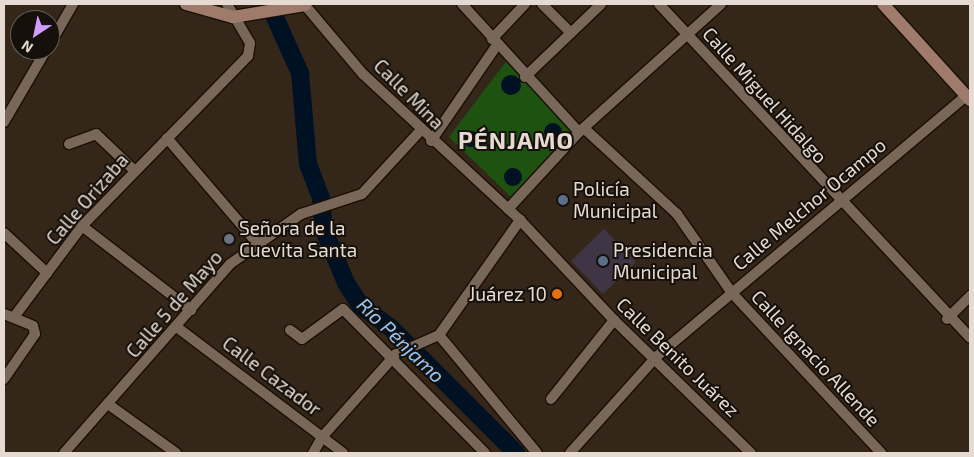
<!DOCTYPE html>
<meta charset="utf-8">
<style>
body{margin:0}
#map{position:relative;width:974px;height:457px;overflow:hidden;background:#342619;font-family:"Exo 2",sans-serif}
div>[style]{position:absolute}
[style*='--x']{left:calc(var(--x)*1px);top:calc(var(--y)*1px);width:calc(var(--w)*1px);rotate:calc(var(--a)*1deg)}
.green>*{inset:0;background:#1d5211}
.water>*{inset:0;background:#001124}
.round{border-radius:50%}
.river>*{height:18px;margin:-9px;padding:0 9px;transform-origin:9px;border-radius:9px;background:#001124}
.building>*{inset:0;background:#403545;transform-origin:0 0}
.roads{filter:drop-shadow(1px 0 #1b0e04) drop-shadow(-1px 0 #1b0e04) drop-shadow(0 1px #1b0e04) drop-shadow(0 -1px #1b0e04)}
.street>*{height:10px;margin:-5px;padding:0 5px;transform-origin:5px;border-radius:5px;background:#79685a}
.secondary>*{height:12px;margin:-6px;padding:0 6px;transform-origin:6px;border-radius:6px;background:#9f7b6b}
.dots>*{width:14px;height:14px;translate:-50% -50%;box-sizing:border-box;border:2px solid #16100b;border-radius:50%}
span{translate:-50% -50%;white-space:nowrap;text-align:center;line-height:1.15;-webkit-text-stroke:4px #16100b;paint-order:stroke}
.street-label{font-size:19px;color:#e5dbd3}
.poi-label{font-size:19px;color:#e5dbd3}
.left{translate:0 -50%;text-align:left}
.right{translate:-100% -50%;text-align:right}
.water-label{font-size:20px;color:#93c7fa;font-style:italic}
.district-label{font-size:24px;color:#e5dbd3;font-weight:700;letter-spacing:1px}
.frame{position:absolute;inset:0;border:5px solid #e5dbd3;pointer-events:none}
.north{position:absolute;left:10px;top:10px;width:50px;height:50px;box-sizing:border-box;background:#16100b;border:1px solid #69615b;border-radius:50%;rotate:214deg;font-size:14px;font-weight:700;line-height:20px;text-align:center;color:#e5dbd3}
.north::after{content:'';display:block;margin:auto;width:18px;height:22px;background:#d09dff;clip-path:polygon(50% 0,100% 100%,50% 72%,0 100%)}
</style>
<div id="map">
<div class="green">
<i style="clip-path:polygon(507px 60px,576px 131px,514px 200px,449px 137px)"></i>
</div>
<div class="water">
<i class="round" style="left:501px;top:75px;width:20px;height:20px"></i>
<i class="round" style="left:544px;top:123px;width:18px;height:18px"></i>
<i class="round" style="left:463px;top:131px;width:16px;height:16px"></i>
<i class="round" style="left:504px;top:168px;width:18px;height:18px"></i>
</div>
<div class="river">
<i style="--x:269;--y:4;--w:76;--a:65.8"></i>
<i style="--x:300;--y:73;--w:91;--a:85"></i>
<i style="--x:308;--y:164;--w:36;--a:69"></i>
<i style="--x:321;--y:198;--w:32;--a:85"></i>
<i style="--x:324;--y:230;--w:57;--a:67.5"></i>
<i style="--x:346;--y:283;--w:27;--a:57"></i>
<i style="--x:361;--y:306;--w:37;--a:36"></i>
<i style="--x:391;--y:328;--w:177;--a:45"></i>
</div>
<div class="building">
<i style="left:604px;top:229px;width:46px;height:46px;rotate:46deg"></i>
</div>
<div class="roads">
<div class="street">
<i style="--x:304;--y:4;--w:92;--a:49.9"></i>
<i style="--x:363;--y:74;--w:214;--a:42.9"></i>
<i style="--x:520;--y:220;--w:137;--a:46.8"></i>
<i style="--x:614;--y:320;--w:191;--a:44.2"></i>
<i style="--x:462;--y:4;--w:173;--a:47.6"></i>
<i style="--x:542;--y:4;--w:41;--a:45"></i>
<i style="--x:659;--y:4;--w:456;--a:47"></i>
<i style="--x:492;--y:39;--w:48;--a:-46.7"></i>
<i style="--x:50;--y:44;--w:46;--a:-60.1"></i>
<i style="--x:525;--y:77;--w:105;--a:-43.8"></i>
<i style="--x:4;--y:122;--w:83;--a:-59.7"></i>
<i style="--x:586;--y:130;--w:124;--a:42.7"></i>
<i style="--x:677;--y:214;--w:96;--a:55.2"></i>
<i style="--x:732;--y:293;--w:219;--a:47"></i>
<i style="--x:167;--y:138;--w:138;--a:49.4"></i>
<i style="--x:431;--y:141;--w:116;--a:-55.5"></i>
<i style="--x:69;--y:144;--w:29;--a:-20"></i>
<i style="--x:96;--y:134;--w:52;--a:43.5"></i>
<i style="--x:508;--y:209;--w:105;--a:-47.3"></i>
<i style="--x:579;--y:132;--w:191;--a:-42"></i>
<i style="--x:82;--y:226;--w:138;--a:37.6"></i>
<i style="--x:4;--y:233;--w:59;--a:42.9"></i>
<i style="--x:4;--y:314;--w:31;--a:22"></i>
<i style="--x:33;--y:326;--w:8;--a:76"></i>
<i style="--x:35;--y:334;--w:55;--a:124.6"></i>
<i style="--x:14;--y:317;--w:114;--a:-53.2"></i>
<i style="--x:82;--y:226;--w:238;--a:-45.7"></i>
<i style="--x:248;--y:56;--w:13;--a:-81"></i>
<i style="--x:250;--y:43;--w:45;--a:-120.5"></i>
<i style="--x:947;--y:319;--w:33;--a:-45"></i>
<i style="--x:178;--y:328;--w:207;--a:37.1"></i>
<i style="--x:290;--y:330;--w:15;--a:37"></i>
<i style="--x:302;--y:339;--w:51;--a:-36.2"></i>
<i style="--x:343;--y:309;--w:202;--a:45.4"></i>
<i style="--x:439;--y:335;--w:153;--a:50.3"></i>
<i style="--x:551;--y:399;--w:101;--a:-51.4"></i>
<i style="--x:108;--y:404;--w:84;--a:35.8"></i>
<i style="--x:64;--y:453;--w:252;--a:-48.7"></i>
<i style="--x:230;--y:264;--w:87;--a:-35.2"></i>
<i style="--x:301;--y:214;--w:64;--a:-18.2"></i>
<i style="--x:362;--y:194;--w:86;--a:-47.4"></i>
<i style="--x:313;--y:453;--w:20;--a:-60"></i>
<i style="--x:323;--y:436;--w:110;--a:-48.3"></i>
<i style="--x:396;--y:354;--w:47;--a:-23.8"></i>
<i style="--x:439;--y:335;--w:141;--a:-54.8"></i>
<i style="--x:570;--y:453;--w:129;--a:-48.1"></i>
<i style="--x:656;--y:357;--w:405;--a:-40.1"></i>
</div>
<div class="secondary">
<i style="--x:186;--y:4;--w:49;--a:15.5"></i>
<i style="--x:233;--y:17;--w:73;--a:-9.5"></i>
<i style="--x:883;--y:4;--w:130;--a:47.8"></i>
</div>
</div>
<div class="dots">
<i style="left:563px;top:200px;background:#5c6f8a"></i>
<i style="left:229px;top:239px;background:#6b7280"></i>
<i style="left:603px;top:261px;background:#5c6f8a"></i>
<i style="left:557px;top:294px;background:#e8710a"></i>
</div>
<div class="street-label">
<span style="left:409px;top:94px;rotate:45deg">Calle Mina</span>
<span style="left:765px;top:95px;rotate:48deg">Calle Miguel Hidalgo</span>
<span style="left:87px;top:199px;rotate:-49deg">Calle Orizaba</span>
<span style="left:809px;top:204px;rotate:-40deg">Calle Melchor Ocampo</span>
<span style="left:174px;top:304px;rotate:-49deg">Calle 5 de Mayo</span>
<span style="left:678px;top:357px;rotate:44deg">Calle Benito Juárez</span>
<span style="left:816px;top:358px;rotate:47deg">Calle Ignacio Allende</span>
<span style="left:272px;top:376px;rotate:37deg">Calle Cazador</span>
</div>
<div class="poi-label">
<span class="left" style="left:573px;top:200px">Policía<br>Municipal</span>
<span class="left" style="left:239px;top:239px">Señora de la<br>Cuevita Santa</span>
<span class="left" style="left:613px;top:261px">Presidencia<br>Municipal</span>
<span class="right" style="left:547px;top:294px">Juárez 10</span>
</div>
<div class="water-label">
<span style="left:401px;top:340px;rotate:44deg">Río Pénjamo</span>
</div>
<div class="district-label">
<span style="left:516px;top:140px">PÉNJAMO</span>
</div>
<div class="frame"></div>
<div class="north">N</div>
</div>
